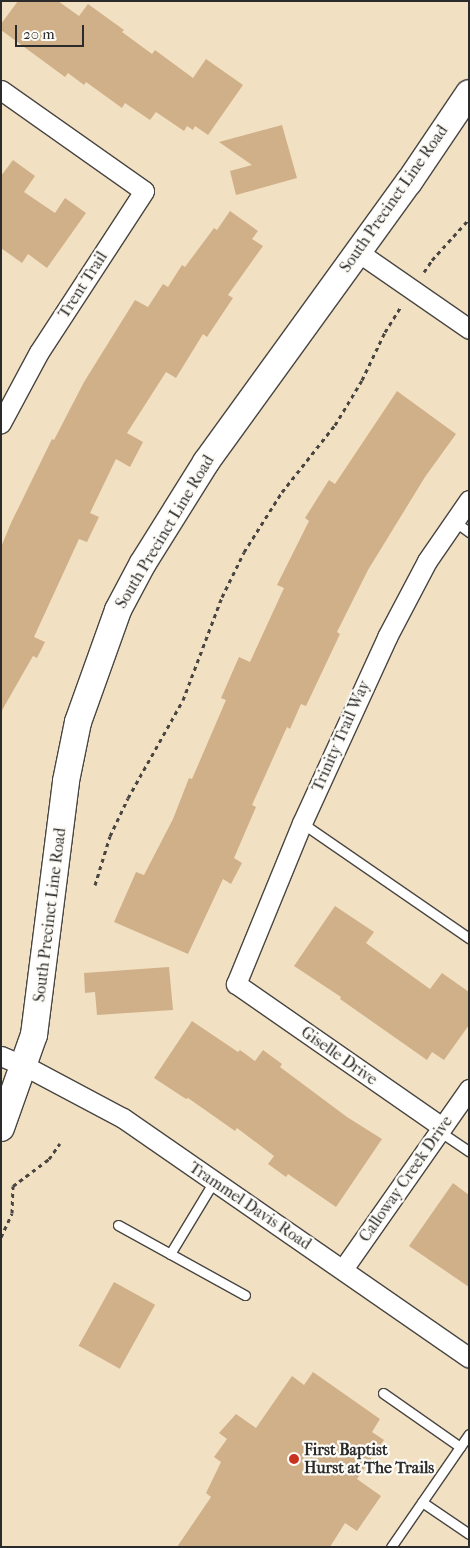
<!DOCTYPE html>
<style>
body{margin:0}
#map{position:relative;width:470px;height:1548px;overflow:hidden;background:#f2e0c2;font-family:"IM FELL French Canon",serif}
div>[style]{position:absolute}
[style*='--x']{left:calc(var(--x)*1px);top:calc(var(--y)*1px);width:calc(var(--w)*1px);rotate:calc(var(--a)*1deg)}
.building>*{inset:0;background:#d0b089;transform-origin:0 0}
.path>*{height:3px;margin-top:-1.5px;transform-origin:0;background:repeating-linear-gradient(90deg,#494642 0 4px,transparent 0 8px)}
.roads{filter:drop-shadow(1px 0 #494642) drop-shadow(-1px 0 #494642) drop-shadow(0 1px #494642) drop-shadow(0 -1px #494642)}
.lane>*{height:9px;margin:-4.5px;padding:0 4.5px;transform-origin:4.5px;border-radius:4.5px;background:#fff}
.street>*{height:19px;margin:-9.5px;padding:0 9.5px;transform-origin:9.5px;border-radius:9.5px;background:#fff}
.secondary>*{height:26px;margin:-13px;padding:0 13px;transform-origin:13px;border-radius:13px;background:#fff}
.dots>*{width:14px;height:14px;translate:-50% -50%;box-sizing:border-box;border:2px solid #fdfcf7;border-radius:50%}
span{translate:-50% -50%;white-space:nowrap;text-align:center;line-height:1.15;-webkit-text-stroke:4.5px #fdfcf7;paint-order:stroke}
.street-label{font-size:16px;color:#2b2b2b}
.poi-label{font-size:16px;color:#2b2b2b;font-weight:700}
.left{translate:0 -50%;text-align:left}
.frame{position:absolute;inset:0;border:2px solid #2b2b2b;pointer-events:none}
.scale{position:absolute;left:15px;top:25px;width:69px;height:22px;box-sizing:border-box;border:2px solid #2b2b2b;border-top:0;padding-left:6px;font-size:15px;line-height:18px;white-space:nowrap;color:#2b2b2b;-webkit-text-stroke:4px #fdfcf7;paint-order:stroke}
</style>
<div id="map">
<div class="building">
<i style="clip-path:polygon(18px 1px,58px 1px,79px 16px,88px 4px,124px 30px,122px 32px,152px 54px,155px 50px,193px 78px,206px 59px,243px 85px,208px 135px,195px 126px,193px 130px,187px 126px,184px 131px,156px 112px,150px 120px,125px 103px,122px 108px,86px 82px,84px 85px,68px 73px,65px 77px,1px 30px,1px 24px)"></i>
<i style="clip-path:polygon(282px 125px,297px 178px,236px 195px,230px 171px,252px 165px,219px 142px)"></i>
<i style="clip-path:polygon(13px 160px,35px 176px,24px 192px,55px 213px,65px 198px,86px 213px,47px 268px,28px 254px,22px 263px,1px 248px,1px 176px)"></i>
<i style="clip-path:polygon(230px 211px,258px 231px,252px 239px,263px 246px,228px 295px,233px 298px,207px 337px,203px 334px,176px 378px,166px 372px,127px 433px,143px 442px,130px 467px,116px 459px,90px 513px,99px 517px,87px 542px,79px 539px,34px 637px,45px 642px,37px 658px,33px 656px,1px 712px,1px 547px,11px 523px,52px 439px,54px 440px,84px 382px,135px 300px,148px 307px,163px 284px,168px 287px,182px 265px,185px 267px,214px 228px,217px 230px)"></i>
<i style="clip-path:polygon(397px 391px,456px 434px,425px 477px,368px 570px,337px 632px,340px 634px,306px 706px,301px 704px,290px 729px,287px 727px,252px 805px,256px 807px,234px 858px,242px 863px,231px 884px,223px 879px,188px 954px,114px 922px,136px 872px,144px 875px,173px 819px,189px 778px,192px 779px,226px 700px,221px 698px,239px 657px,250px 662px,284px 588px,277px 585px,309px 521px,305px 518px,329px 480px,335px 484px)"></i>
<i style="clip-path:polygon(335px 906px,374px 932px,366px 943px,430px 989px,442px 973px,469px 992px,469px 1025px,444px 1060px,432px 1052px,427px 1060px,340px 999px,341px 997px,294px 966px)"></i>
<i style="clip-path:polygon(169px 967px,173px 1010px,97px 1015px,95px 992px,85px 993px,84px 973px)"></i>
<i style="clip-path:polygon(192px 1021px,238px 1052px,240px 1050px,255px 1061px,263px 1050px,282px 1064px,280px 1067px,347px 1117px,382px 1139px,336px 1207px,288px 1174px,286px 1177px,268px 1164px,274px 1156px,237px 1128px,235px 1131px,188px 1098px,186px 1099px,154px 1078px)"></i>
<i style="clip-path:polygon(453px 1183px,469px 1195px,469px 1287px,409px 1246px)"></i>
<i style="left:114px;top:1282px;width:47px;height:73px;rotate:29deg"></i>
<i style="clip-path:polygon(313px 1372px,380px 1419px,372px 1432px,384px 1440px,357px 1479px,381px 1496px,357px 1531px,345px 1523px,330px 1547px,177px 1547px,211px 1497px,206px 1493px,221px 1462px,214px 1457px,227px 1439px,219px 1433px,236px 1414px,256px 1428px,292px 1376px,304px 1385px)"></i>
</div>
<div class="path">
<i style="--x:424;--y:272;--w:14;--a:-56"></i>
<i style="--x:432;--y:260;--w:55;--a:-47.9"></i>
<i style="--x:95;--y:885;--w:51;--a:-73"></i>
<i style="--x:110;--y:836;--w:42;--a:-64.7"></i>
<i style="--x:128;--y:798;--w:112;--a:-60.7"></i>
<i style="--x:183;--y:700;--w:110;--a:-69.3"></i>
<i style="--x:222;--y:597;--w:50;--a:-63.9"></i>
<i style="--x:244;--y:552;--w:71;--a:-57.7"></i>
<i style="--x:282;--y:492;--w:85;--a:-51.7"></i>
<i style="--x:335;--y:425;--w:52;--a:-59"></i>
<i style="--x:362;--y:380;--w:53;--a:-64.4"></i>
<i style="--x:385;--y:332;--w:31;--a:-58"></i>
<i style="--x:1;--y:1237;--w:26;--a:-65"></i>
<i style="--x:12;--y:1213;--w:27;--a:-88"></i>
<i style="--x:13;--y:1186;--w:45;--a:-36.9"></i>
<i style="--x:49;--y:1159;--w:19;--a:-55"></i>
</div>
<div class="roads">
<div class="lane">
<i style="--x:454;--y:521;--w:19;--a:36"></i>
<i style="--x:302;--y:823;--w:203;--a:34.6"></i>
<i style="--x:439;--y:1131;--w:36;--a:34"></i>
<i style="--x:118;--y:1225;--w:145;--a:28.9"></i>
<i style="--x:170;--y:1254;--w:85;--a:-58.9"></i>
<i style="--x:383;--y:1393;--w:94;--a:35"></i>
<i style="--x:422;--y:1502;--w:57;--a:34.2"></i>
<i style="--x:391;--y:1547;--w:137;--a:-55.4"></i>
</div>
<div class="street">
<i style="--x:1;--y:90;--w:175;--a:35.2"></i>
<i style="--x:144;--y:191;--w:192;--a:123.1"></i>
<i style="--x:39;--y:352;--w:81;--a:118.2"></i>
<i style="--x:358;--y:252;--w:135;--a:34.7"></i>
<i style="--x:1;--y:1056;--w:26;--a:23"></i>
<i style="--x:25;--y:1066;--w:111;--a:28"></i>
<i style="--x:123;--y:1118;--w:421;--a:34.7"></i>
<i style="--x:442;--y:1127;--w:251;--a:-145.2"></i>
<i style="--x:236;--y:984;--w:174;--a:-67.7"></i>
<i style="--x:302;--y:823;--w:205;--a:-65.4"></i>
<i style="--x:387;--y:637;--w:86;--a:-62.2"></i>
<i style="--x:427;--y:561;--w:74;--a:-55.5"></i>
<i style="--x:343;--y:1269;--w:220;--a:-55"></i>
</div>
<div class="secondary">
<i style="--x:1;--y:1128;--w:99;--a:-70.5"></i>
<i style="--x:34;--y:1035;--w:256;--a:-82.8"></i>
<i style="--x:66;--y:781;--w:60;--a:-78.5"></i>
<i style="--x:78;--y:722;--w:119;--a:-70.3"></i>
<i style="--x:118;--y:610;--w:53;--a:-62"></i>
<i style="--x:143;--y:563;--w:119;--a:-58"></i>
<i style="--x:206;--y:462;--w:346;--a:-54.1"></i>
<i style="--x:409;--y:182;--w:107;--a:-56"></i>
</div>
</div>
<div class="dots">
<i style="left:294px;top:1459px;background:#c8321e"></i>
</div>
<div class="street-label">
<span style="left:394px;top:199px;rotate:-55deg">South Precinct Line Road</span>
<span style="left:83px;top:285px;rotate:-57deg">Trent Trail</span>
<span style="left:165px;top:532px;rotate:-59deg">South Precinct Line Road</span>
<span style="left:341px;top:736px;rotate:-66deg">Trinity Trail Way</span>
<span style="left:50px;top:915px;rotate:-83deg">South Precinct Line Road</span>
<span style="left:339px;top:1056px;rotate:35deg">Giselle Drive</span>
<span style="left:406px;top:1179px;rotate:-55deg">Calloway Creek Drive</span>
<span style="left:250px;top:1206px;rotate:34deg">Trammel Davis Road</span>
</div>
<div class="poi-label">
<span class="left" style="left:304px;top:1459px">First Baptist<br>Hurst at The Trails</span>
</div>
<div class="frame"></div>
<div class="scale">20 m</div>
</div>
